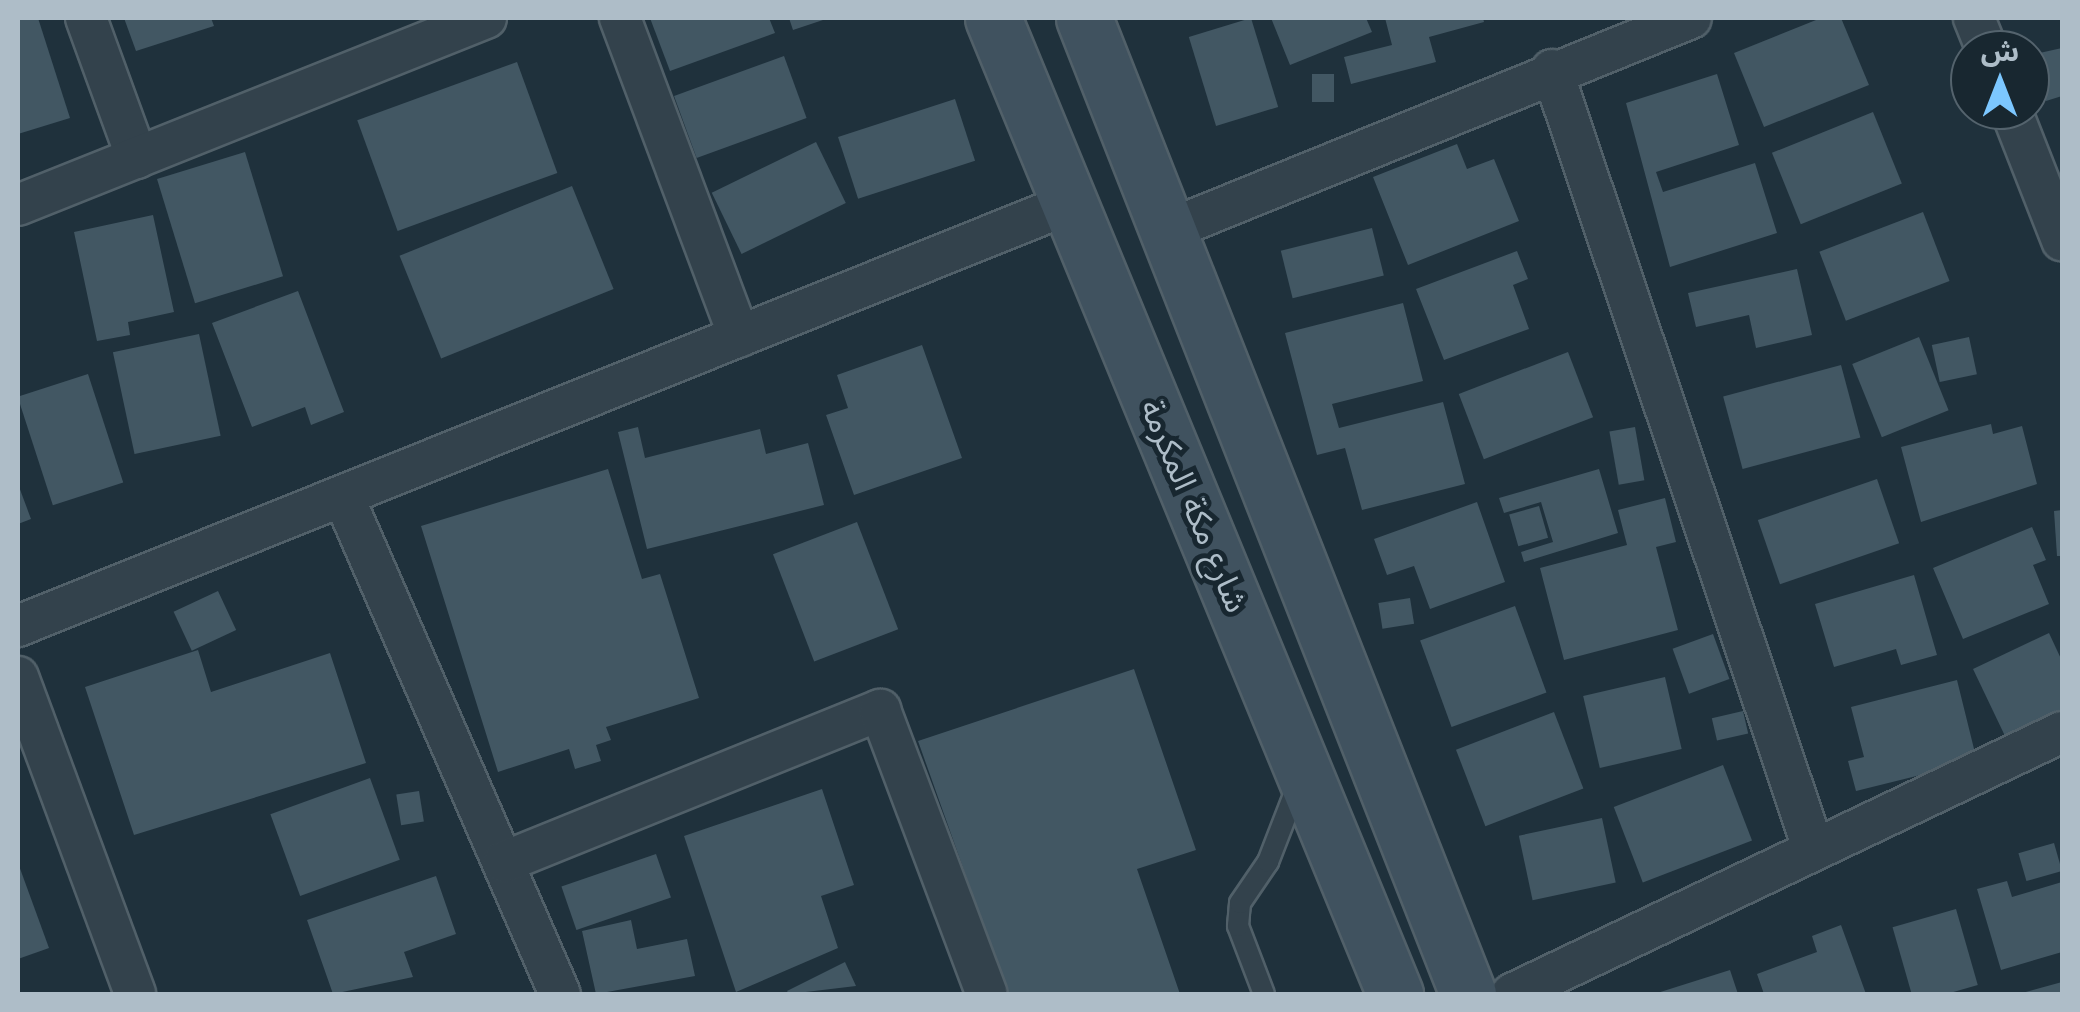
<!DOCTYPE html>
<meta charset="utf-8">
<style>
body{margin:0}
#map{position:relative;width:2080px;height:1012px;overflow:hidden;background:#1f313c;font-family:"Work Sans","Noto Sans Arabic",sans-serif}
div>[style]{position:absolute}
[style*='--x']{left:calc(var(--x)*1px);top:calc(var(--y)*1px);width:calc(var(--w)*1px);rotate:calc(var(--a)*1deg)}
.building>*{inset:0;background:#425763;transform-origin:0 0}
.roads{filter:drop-shadow(2px 0 #516069) drop-shadow(-2px 0 #516069) drop-shadow(0 2px #516069) drop-shadow(0 -2px #516069)}
.lane>*{height:20px;margin:-10px;padding:0 10px;transform-origin:10px;border-radius:10px;background:#33424c}
.street>*{height:40px;margin:-20px;padding:0 20px;transform-origin:20px;border-radius:20px;background:#33424c}
.secondary>*{height:55px;margin:-27.5px;padding:0 27.5px;transform-origin:27.5px;border-radius:27.5px;background:#40525f}
span{translate:-50% -50%;white-space:nowrap;text-align:center;line-height:1.15;-webkit-text-stroke:10px #182730;paint-order:stroke}
.street-label{font-size:32px;color:#aebdc8}
.frame{position:absolute;inset:0;border:20px solid #aebdc8;pointer-events:none}
.north{position:absolute;left:1950px;top:30px;width:100px;height:100px;box-sizing:border-box;background:#182730;border:2px solid #54636d;border-radius:50%;rotate:0deg;font-size:28px;font-weight:700;line-height:40px;text-align:center;color:#aebdc8}
.north::after{content:'';display:block;margin:auto;width:35px;height:45px;background:#7cc7ff;clip-path:polygon(50% 0,100% 100%,50% 72%,0 100%)}
</style>
<div id="map">
<div class="building">
<i style="clip-path:polygon(18px 18px,38px 18px,70px 118px,18px 134px)"></i>
<i style="clip-path:polygon(124px 18px,211px 18px,214px 26px,136px 51px)"></i>
<i style="clip-path:polygon(650px 18px,769px 18px,775px 33px,670px 71px)"></i>
<i style="clip-path:polygon(789px 18px,829px 18px,793px 30px)"></i>
<i style="left:1251px;top:18px;width:93px;height:65px;rotate:73deg"></i>
<i style="clip-path:polygon(1271px 18px,1366px 18px,1372px 32px,1290px 65px)"></i>
<i style="clip-path:polygon(1385px 18px,1483px 18px,1484px 22px,1429px 37px,1436px 62px,1351px 84px,1344px 57px,1392px 45px)"></i>
<i style="clip-path:polygon(1821px 18px,1841px 18px,1869px 85px,1764px 127px,1734px 53px)"></i>
<i style="clip-path:polygon(2062px 48px,2062px 96px,2046px 101px,2035px 54px)"></i>
<i style="left:784px;top:56px;width:66px;height:117px;rotate:70deg"></i>
<i style="left:517px;top:62px;width:118px;height:170px;rotate:70deg"></i>
<i style="left:1312px;top:74px;width:22px;height:28px"></i>
<i style="clip-path:polygon(1717px 74px,1739px 145px,1656px 172px,1663px 192px,1755px 163px,1777px 233px,1670px 267px,1626px 103px)"></i>
<i style="left:955px;top:99px;width:65px;height:123px;rotate:72deg"></i>
<i style="left:1873px;top:112px;width:77px;height:109px;rotate:68deg"></i>
<i style="left:816px;top:142px;width:68px;height:116px;rotate:64deg"></i>
<i style="clip-path:polygon(1457px 144px,1467px 169px,1494px 159px,1519px 221px,1408px 265px,1373px 177px)"></i>
<i style="left:245px;top:152px;width:130px;height:92px;rotate:73deg"></i>
<i style="left:572px;top:186px;width:111px;height:186px;rotate:68deg"></i>
<i style="left:1923px;top:212px;width:74px;height:111px;rotate:69deg"></i>
<i style="clip-path:polygon(153px 215px,174px 312px,128px 322px,130px 335px,97px 341px,74px 232px)"></i>
<i style="left:1372px;top:228px;width:49px;height:94px;rotate:76deg"></i>
<i style="clip-path:polygon(1517px 251px,1528px 279px,1513px 285px,1529px 329px,1444px 360px,1416px 289px)"></i>
<i style="clip-path:polygon(1797px 269px,1812px 335px,1756px 348px,1749px 315px,1696px 327px,1688px 293px)"></i>
<i style="clip-path:polygon(298px 291px,344px 412px,311px 425px,305px 407px,252px 427px,212px 323px)"></i>
<i style="clip-path:polygon(1403px 303px,1423px 381px,1332px 404px,1339px 428px,1443px 402px,1465px 484px,1362px 510px,1345px 448px,1317px 455px,1285px 333px)"></i>
<i style="left:199px;top:334px;width:104px;height:88px;rotate:78deg"></i>
<i style="left:1919px;top:337px;width:79px;height:72px;rotate:68deg"></i>
<i style="left:1969px;top:337px;width:38px;height:38px;rotate:78deg"></i>
<i style="clip-path:polygon(922px 345px,962px 458px,854px 495px,826px 415px,848px 408px,837px 375px)"></i>
<i style="left:1568px;top:352px;width:70px;height:117px;rotate:69deg"></i>
<i style="left:1841px;top:365px;width:75px;height:122px;rotate:75deg"></i>
<i style="left:88px;top:374px;width:114px;height:74px;rotate:72deg"></i>
<i style="clip-path:polygon(1991px 424px,1993px 434px,2022px 426px,2037px 484px,1921px 522px,1901px 447px)"></i>
<i style="clip-path:polygon(638px 427px,645px 458px,760px 429px,766px 454px,808px 443px,824px 505px,647px 549px,618px 432px)"></i>
<i style="left:1635px;top:427px;width:54px;height:26px;rotate:80deg"></i>
<i style="clip-path:polygon(608px 469px,642px 579px,660px 574px,699px 698px,606px 727px,611px 740px,596px 745px,601px 761px,575px 769px,569px 749px,498px 772px,421px 526px)"></i>
<i style="clip-path:polygon(1599px 469px,1618px 533px,1524px 562px,1521px 552px,1553px 542px,1541px 502px,1504px 513px,1499px 498px)"></i>
<i style="left:1877px;top:479px;width:68px;height:126px;rotate:71deg"></i>
<i style="clip-path:polygon(18px 484px,31px 519px,18px 524px)"></i>
<i style="clip-path:polygon(1665px 498px,1676px 542px,1656px 547px,1678px 630px,1564px 660px,1540px 568px,1627px 545px,1618px 510px)"></i>
<i style="clip-path:polygon(1477px 502px,1505px 582px,1430px 609px,1414px 566px,1387px 575px,1374px 539px)"></i>
<i style="left:1539px;top:506px;width:33px;height:31px;rotate:74deg"></i>
<i style="clip-path:polygon(2062px 510px,2062px 556px,2057px 556px,2054px 511px)"></i>
<i style="left:857px;top:522px;width:115px;height:90px;rotate:69deg"></i>
<i style="clip-path:polygon(2032px 527px,2046px 560px,2033px 565px,2049px 604px,1963px 639px,1933px 568px)"></i>
<i style="clip-path:polygon(1914px 575px,1937px 655px,1901px 665px,1896px 649px,1834px 667px,1815px 604px)"></i>
<i style="left:218px;top:591px;width:43px;height:49px;rotate:65deg"></i>
<i style="left:1410px;top:598px;width:26px;height:32px;rotate:81deg"></i>
<i style="left:1515px;top:606px;width:92px;height:101px;rotate:70deg"></i>
<i style="clip-path:polygon(2049px 633px,2062px 661px,2062px 709px,2005px 736px,1973px 669px)"></i>
<i style="left:1713px;top:634px;width:48px;height:43px;rotate:70deg"></i>
<i style="clip-path:polygon(198px 650px,211px 692px,330px 653px,366px 763px,134px 835px,85px 687px)"></i>
<i style="clip-path:polygon(1134px 669px,1196px 850px,1137px 869px,1180px 994px,1008px 994px,918px 741px)"></i>
<i style="left:1665px;top:677px;width:74px;height:84px;rotate:77deg"></i>
<i style="clip-path:polygon(1957px 680px,1977px 761px,1856px 791px,1848px 761px,1864px 757px,1851px 707px)"></i>
<i style="left:1743px;top:711px;width:23px;height:32px;rotate:77deg"></i>
<i style="left:1554px;top:712px;width:82px;height:105px;rotate:69deg"></i>
<i style="left:1723px;top:765px;width:81px;height:117px;rotate:69deg"></i>
<i style="left:370px;top:778px;width:87px;height:106px;rotate:70deg"></i>
<i style="clip-path:polygon(822px 789px,854px 885px,821px 896px,838px 948px,736px 992px,684px 836px)"></i>
<i style="left:419px;top:791px;width:31px;height:23px;rotate:81deg"></i>
<i style="left:1602px;top:818px;width:66px;height:85px;rotate:78deg"></i>
<i style="left:2054px;top:843px;width:29px;height:37px;rotate:74deg"></i>
<i style="left:656px;top:854px;width:46px;height:100px;rotate:71deg"></i>
<i style="clip-path:polygon(18px 863px,49px 948px,18px 959px)"></i>
<i style="clip-path:polygon(436px 876px,456px 934px,404px 952px,413px 977px,333px 994px,307px 920px)"></i>
<i style="clip-path:polygon(2007px 881px,2012px 897px,2062px 882px,2062px 952px,2001px 970px,1977px 889px)"></i>
<i style="left:1956px;top:909px;width:79px;height:66px;rotate:74deg"></i>
<i style="clip-path:polygon(631px 920px,637px 949px,687px 939px,695px 976px,596px 994px,582px 931px)"></i>
<i style="clip-path:polygon(1841px 925px,1866px 994px,1764px 994px,1757px 974px,1817px 952px,1812px 936px)"></i>
<i style="clip-path:polygon(845px 962px,856px 986px,789px 994px,787px 991px)"></i>
<i style="clip-path:polygon(1730px 970px,1738px 994px,1654px 994px)"></i>
<i style="clip-path:polygon(2062px 982px,2062px 994px,2022px 994px,2022px 993px)"></i>
</div>
<div class="roads">
<div class="lane">
<i style="--x:1264;--y:994;--w:73;--a:-110.9"></i>
<i style="--x:1238;--y:926;--w:23;--a:-85"></i>
<i style="--x:1240;--y:903;--w:50;--a:-55.7"></i>
<i style="--x:1268;--y:862;--w:86;--a:-68.8"></i>
</div>
<div class="street">
<i style="--x:86;--y:18;--w:149;--a:70"></i>
<i style="--x:620;--y:18;--w:340;--a:69.5"></i>
<i style="--x:1974;--y:18;--w:35;--a:68"></i>
<i style="--x:1552;--y:70;--w:817;--a:71.45"></i>
<i style="--x:2011;--y:110;--w:140;--a:68.6"></i>
<i style="--x:18;--y:205;--w:504;--a:-21.78"></i>
<i style="--x:1171;--y:229;--w:561;--a:-22.09"></i>
<i style="--x:343;--y:496;--w:543;--a:66.46"></i>
<i style="--x:18;--y:626;--w:1129;--a:-21.89"></i>
<i style="--x:18;--y:677;--w:338;--a:69.7"></i>
<i style="--x:504;--y:862;--w:406;--a:-22"></i>
<i style="--x:880;--y:710;--w:303;--a:69.4"></i>
<i style="--x:1512;--y:994;--w:609;--a:-25.47"></i>
</div>
<div class="secondary">
<i style="--x:993;--y:18;--w:1056;--a:67.61"></i>
<i style="--x:1084;--y:18;--w:1049;--a:68.52"></i>
</div>
</div>
<div class="street-label">
<span style="left:1194px;top:506px;rotate:67deg">شارع مكة المكرمة</span>
</div>
<div class="frame"></div>
<div class="north">ش</div>
</div>
